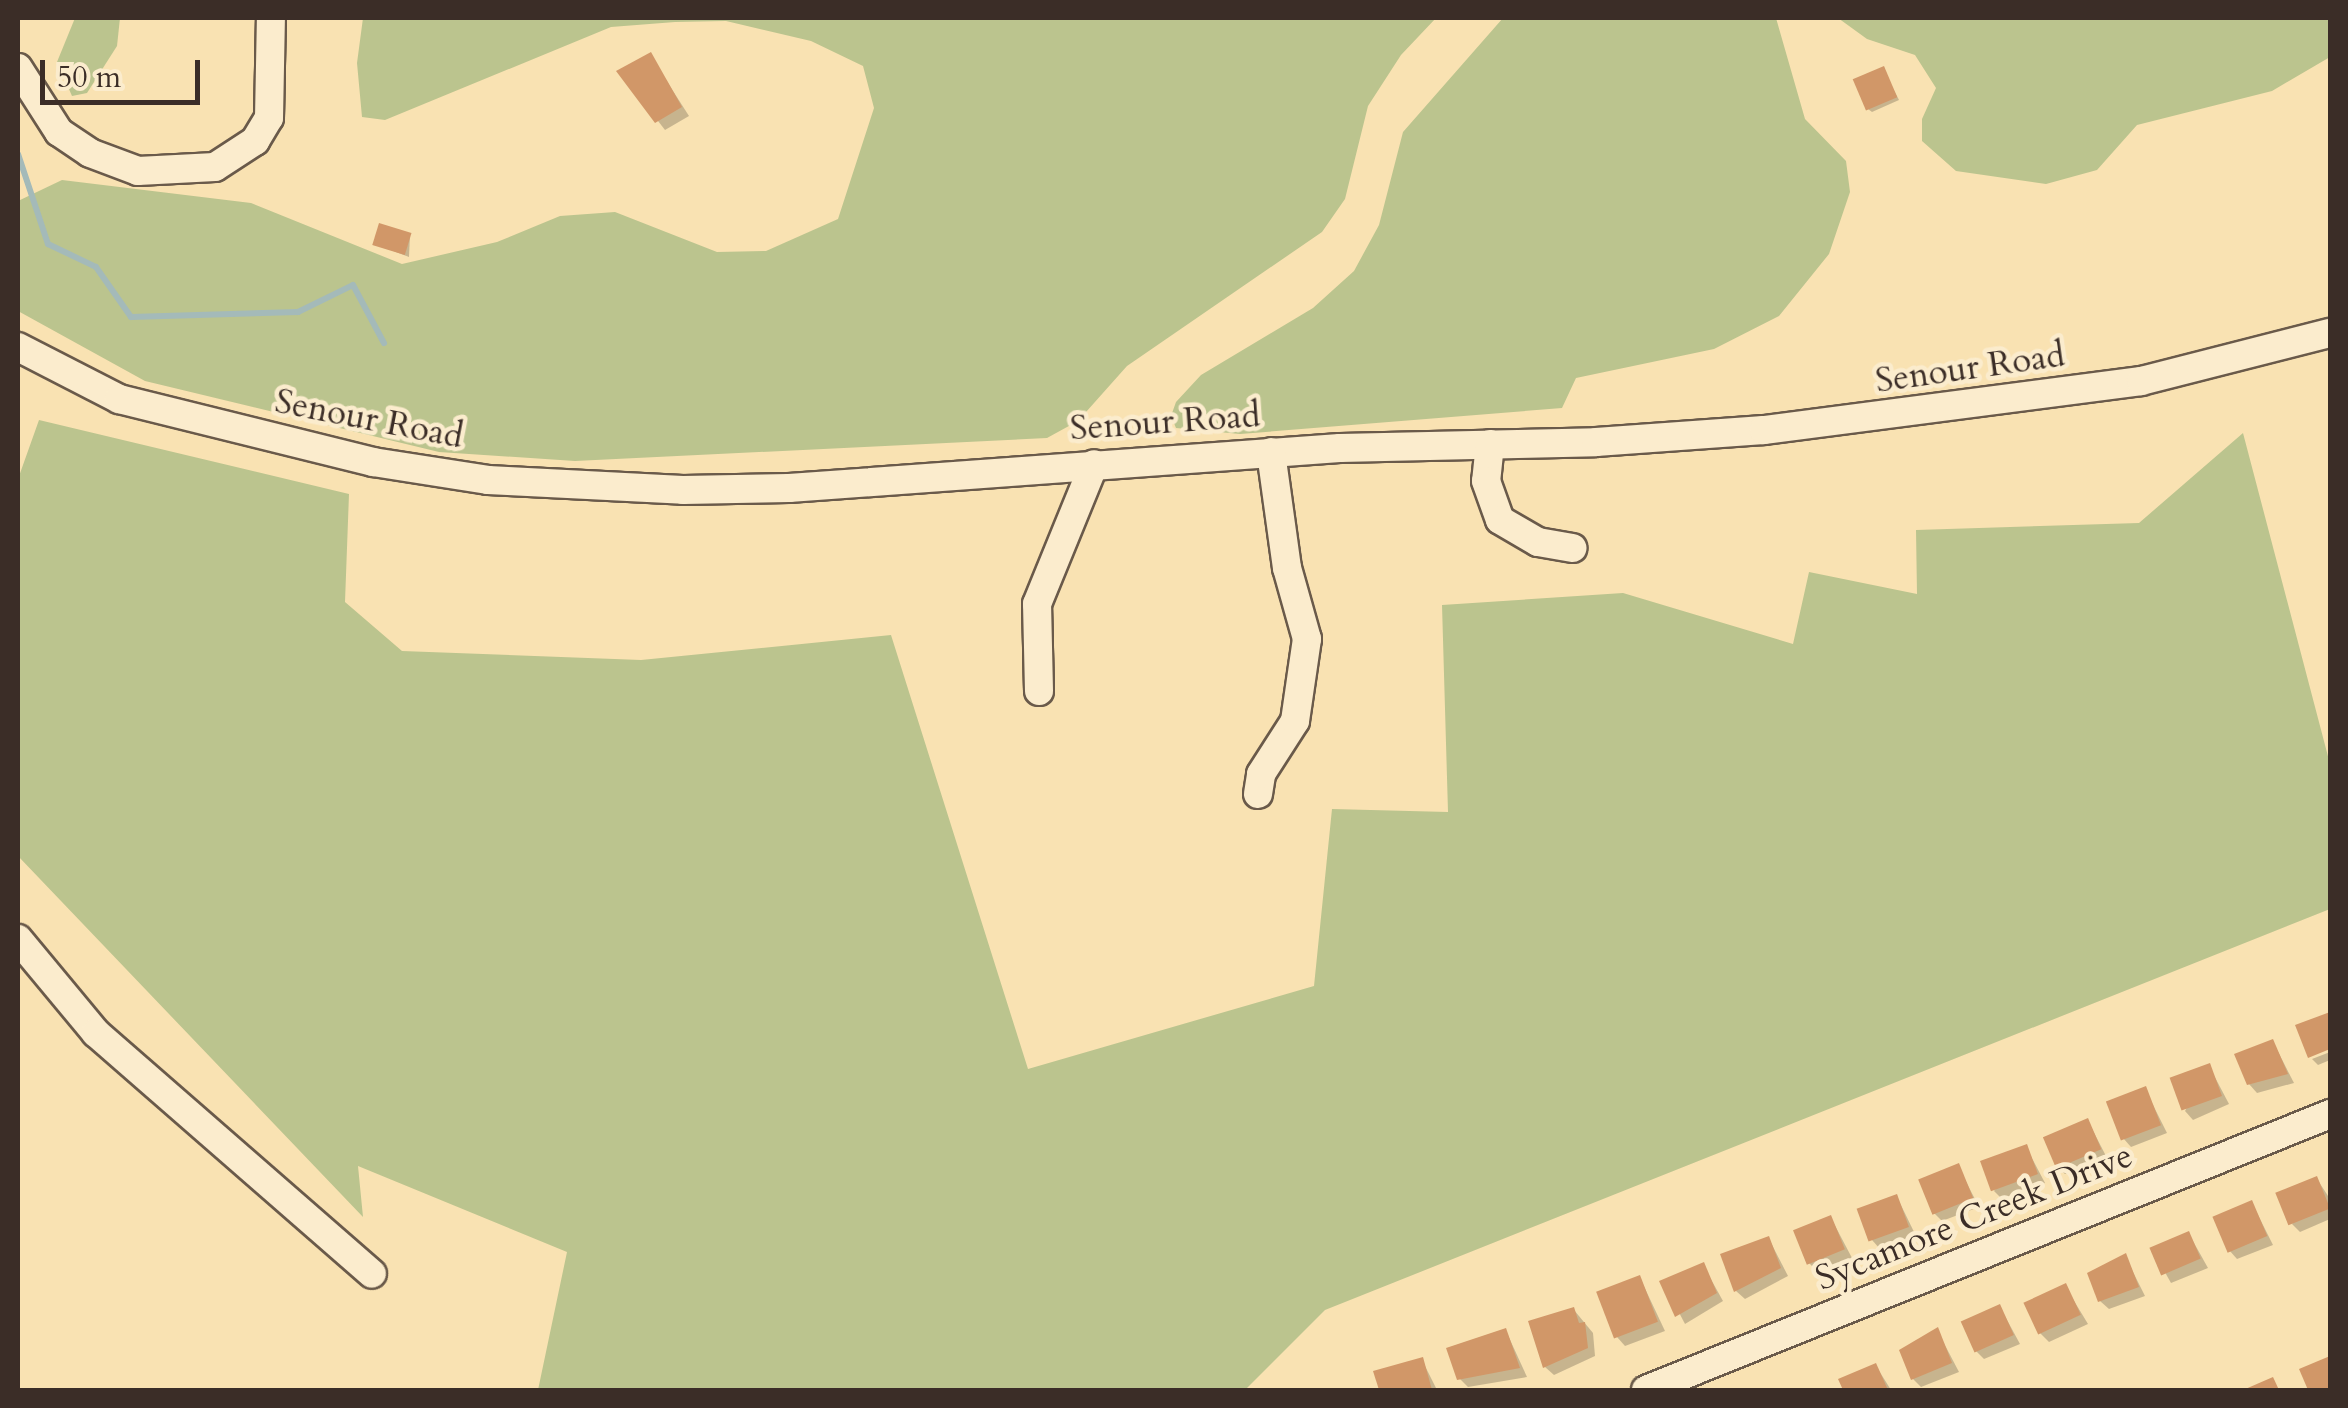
<!DOCTYPE html>
<style>
body{margin:0}
#map{position:relative;width:2348px;height:1408px;overflow:hidden;background:#f9e2b2;font-family:Cardo,serif}
div>[style]{position:absolute}
[style*='--x']{left:calc(var(--x)*1px);top:calc(var(--y)*1px);width:calc(var(--w)*1px);rotate:calc(var(--a)*1deg)}
.green>*{inset:0;background:#bbc48e}
.shadow>*{inset:0;background:#0003}
.stream>*{height:6px;margin:-3px;padding:0 3px;transform-origin:3px;border-radius:3px;background:#a4bab9}
.building>*{inset:0;background:#d19768;transform-origin:0 0}
.roads{filter:drop-shadow(2px 0 #6a5a4a) drop-shadow(-2px 0 #6a5a4a) drop-shadow(0 2px #6a5a4a) drop-shadow(0 -2px #6a5a4a)}
.minor>*{height:28px;margin:-14px;padding:0 14px;transform-origin:14px;border-radius:14px;background:#fbeccd}
span{translate:-50% -50%;white-space:nowrap;text-align:center;line-height:1.15;-webkit-text-stroke:9px #fbeccd;paint-order:stroke}
.street-label{font-size:35px;color:#3b2d27}
.frame{position:absolute;inset:0;border:20px solid #3b2d27;pointer-events:none}
.scale{position:absolute;left:40px;top:60px;width:160px;height:45px;box-sizing:border-box;border:5px solid #3b2d27;border-top:0;padding-left:12px;font-size:30px;line-height:35px;white-space:nowrap;color:#3b2d27;-webkit-text-stroke:8px #fbeccd;paint-order:stroke}
</style>
<div id="map">
<div class="green">
<i style="clip-path:polygon(75px 18px,120px 18px,117px 46px,87px 93px,72px 96px,57px 62px)"></i>
<i style="clip-path:polygon(363px 18px,1436px 18px,1401px 55px,1368px 106px,1345px 199px,1322px 232px,1127px 366px,1078px 421px,1047px 438px,575px 461px,439px 452px,145px 381px,18px 311px,18px 201px,62px 180px,251px 203px,402px 264px,497px 242px,560px 216px,615px 212px,717px 252px,766px 251px,838px 219px,874px 108px,863px 66px,811px 41px,726px 21px,675px 22px,611px 27px,385px 120px,362px 117px,357px 63px)"></i>
<i style="clip-path:polygon(1503px 18px,1776px 18px,1805px 119px,1846px 161px,1850px 192px,1829px 254px,1779px 316px,1714px 349px,1576px 378px,1562px 408px,1240px 434px,1176px 428px,1171px 416px,1176px 402px,1201px 375px,1313px 308px,1354px 271px,1379px 225px,1403px 132px)"></i>
<i style="clip-path:polygon(1838px 18px,2330px 18px,2330px 57px,2272px 91px,2137px 125px,2097px 170px,2046px 184px,1956px 171px,1922px 141px,1922px 119px,1936px 88px,1915px 55px,1867px 39px)"></i>
<i style="clip-path:polygon(39px 420px,349px 494px,345px 602px,402px 651px,641px 660px,891px 635px,1028px 1069px,1314px 986px,1332px 809px,1448px 812px,1442px 605px,1623px 593px,1793px 644px,1809px 572px,1917px 594px,1916px 530px,2139px 523px,2243px 433px,2330px 764px,2330px 909px,1325px 1310px,1245px 1390px,538px 1390px,567px 1252px,358px 1166px,363px 1217px,18px 856px,18px 479px)"></i>
</div>
<div class="shadow">
<i style="clip-path:polygon(650px 55px,689px 116px,665px 130px,620px 72px)"></i>
<i style="clip-path:polygon(1883px 69px,1899px 100px,1872px 112px,1868px 109px)"></i>
<i style="clip-path:polygon(410px 235px,409px 257px,375px 244px)"></i>
<i style="clip-path:polygon(2273px 1042px,2294px 1083px,2257px 1093px,2249px 1084px)"></i>
<i style="clip-path:polygon(2330px 1052px,2330px 1060px,2318px 1065px,2312px 1059px)"></i>
<i style="clip-path:polygon(2209px 1066px,2229px 1104px,2193px 1120px,2185px 1111px)"></i>
<i style="clip-path:polygon(2145px 1089px,2167px 1133px,2131px 1147px,2123px 1138px)"></i>
<i style="clip-path:polygon(2088px 1121px,2107px 1158px,2065px 1174px,2056px 1166px)"></i>
<i style="clip-path:polygon(2026px 1147px,2045px 1183px,2002px 1199px,1994px 1191px)"></i>
<i style="clip-path:polygon(1958px 1166px,1979px 1207px,1942px 1221px,1934px 1213px)"></i>
<i style="clip-path:polygon(2317px 1179px,2330px 1199px,2330px 1219px,2300px 1232px,2292px 1224px)"></i>
<i style="clip-path:polygon(1897px 1197px,1916px 1236px,1880px 1249px,1872px 1240px)"></i>
<i style="clip-path:polygon(2252px 1203px,2273px 1245px,2237px 1259px,2229px 1250px)"></i>
<i style="clip-path:polygon(1831px 1218px,1852px 1258px,1818px 1272px,1809px 1263px)"></i>
<i style="clip-path:polygon(2189px 1234px,2208px 1268px,2171px 1283px,2152px 1249px)"></i>
<i style="clip-path:polygon(1769px 1239px,1788px 1276px,1745px 1299px,1736px 1291px)"></i>
<i style="clip-path:polygon(2125px 1256px,2145px 1296px,2109px 1309px,2100px 1301px)"></i>
<i style="clip-path:polygon(1703px 1265px,1723px 1301px,1685px 1324px,1663px 1282px)"></i>
<i style="clip-path:polygon(1640px 1278px,1665px 1331px,1625px 1346px,1617px 1337px)"></i>
<i style="clip-path:polygon(2065px 1286px,2088px 1324px,2049px 1342px,2040px 1333px)"></i>
<i style="clip-path:polygon(2000px 1307px,2020px 1344px,1984px 1359px,1975px 1350px)"></i>
<i style="clip-path:polygon(1574px 1310px,1593px 1333px,1595px 1356px,1554px 1375px,1545px 1367px)"></i>
<i style="clip-path:polygon(1937px 1330px,1959px 1372px,1921px 1387px,1913px 1379px)"></i>
<i style="clip-path:polygon(1506px 1331px,1527px 1377px,1468px 1387px,1460px 1379px)"></i>
<i style="clip-path:polygon(1422px 1360px,1437px 1390px,1381px 1390px,1376px 1373px)"></i>
<i style="clip-path:polygon(1876px 1366px,1891px 1390px,1846px 1390px,1841px 1380px)"></i>
</div>
<div class="stream">
<i style="--x:18;--y:154;--w:95;--a:71.6"></i>
<i style="--x:48;--y:244;--w:53;--a:25.6"></i>
<i style="--x:96;--y:267;--w:61;--a:55"></i>
<i style="--x:131;--y:317;--w:167;--a:-1.7"></i>
<i style="--x:298;--y:312;--w:61;--a:-26.1"></i>
<i style="--x:353;--y:285;--w:66;--a:61.9"></i>
</div>
<div class="building">
<i style="clip-path:polygon(651px 52px,682px 107px,655px 123px,616px 71px)"></i>
<i style="left:1884px;top:66px;width:34px;height:34px;rotate:67deg"></i>
<i style="left:379px;top:223px;width:34px;height:23px;rotate:17deg"></i>
<i style="clip-path:polygon(2330px 1012px,2330px 1049px,2308px 1058px,2295px 1025px)"></i>
<i style="clip-path:polygon(2273px 1039px,2288px 1074px,2247px 1085px,2234px 1054px)"></i>
<i style="left:2210px;top:1063px;width:35px;height:43px;rotate:70deg"></i>
<i style="left:2146px;top:1086px;width:42px;height:43px;rotate:69deg"></i>
<i style="left:2088px;top:1118px;width:34px;height:49px;rotate:67deg"></i>
<i style="left:2027px;top:1144px;width:32px;height:50px;rotate:70deg"></i>
<i style="left:1959px;top:1163px;width:38px;height:44px;rotate:68deg"></i>
<i style="left:2317px;top:1176px;width:35px;height:45px;rotate:68deg"></i>
<i style="left:1897px;top:1194px;width:35px;height:43px;rotate:70deg"></i>
<i style="left:2252px;top:1200px;width:39px;height:43px;rotate:67deg"></i>
<i style="left:1831px;top:1215px;width:37px;height:41px;rotate:68deg"></i>
<i style="left:2189px;top:1231px;width:30px;height:43px;rotate:67deg"></i>
<i style="clip-path:polygon(1769px 1236px,1781px 1268px,1734px 1292px,1720px 1254px)"></i>
<i style="clip-path:polygon(2126px 1253px,2139px 1287px,2098px 1302px,2087px 1273px)"></i>
<i style="clip-path:polygon(1704px 1262px,1717px 1293px,1675px 1317px,1659px 1281px)"></i>
<i style="left:1640px;top:1275px;width:50px;height:47px;rotate:69deg"></i>
<i style="left:2066px;top:1283px;width:35px;height:47px;rotate:65deg"></i>
<i style="left:2000px;top:1304px;width:34px;height:43px;rotate:66deg"></i>
<i style="clip-path:polygon(1574px 1307px,1579px 1323px,1585px 1322px,1588px 1348px,1543px 1368px,1528px 1321px)"></i>
<i style="clip-path:polygon(1938px 1327px,1952px 1363px,1911px 1380px,1899px 1350px)"></i>
<i style="clip-path:polygon(1506px 1328px,1520px 1368px,1457px 1380px,1446px 1348px)"></i>
<i style="clip-path:polygon(2330px 1356px,2330px 1390px,2308px 1390px,2299px 1369px)"></i>
<i style="clip-path:polygon(1423px 1357px,1432px 1390px,1379px 1390px,1373px 1371px)"></i>
<i style="clip-path:polygon(1876px 1363px,1888px 1390px,1843px 1390px,1838px 1379px)"></i>
<i style="clip-path:polygon(2273px 1377px,2279px 1390px,2243px 1390px)"></i>
</div>
<div class="roads">
<div class="minor">
<i style="--x:18;--y:68;--w:76;--a:57.4"></i>
<i style="--x:59;--y:132;--w:37;--a:34"></i>
<i style="--x:90;--y:153;--w:51;--a:20.6"></i>
<i style="--x:138;--y:171;--w:77;--a:-3"></i>
<i style="--x:215;--y:167;--w:48;--a:-33"></i>
<i style="--x:255;--y:141;--w:27;--a:-59"></i>
<i style="--x:269;--y:118;--w:100;--a:-88.9"></i>
<i style="--x:18;--y:347;--w:114;--a:27.2"></i>
<i style="--x:119;--y:399;--w:262;--a:13.9"></i>
<i style="--x:373;--y:462;--w:116;--a:8.9"></i>
<i style="--x:488;--y:480;--w:195;--a:2.9"></i>
<i style="--x:683;--y:490;--w:106;--a:-1.1"></i>
<i style="--x:789;--y:488;--w:552;--a:-4.15"></i>
<i style="--x:1340;--y:448;--w:256;--a:-1.3"></i>
<i style="--x:1596;--y:442;--w:168;--a:-4.1"></i>
<i style="--x:1764;--y:430;--w:380;--a:-7.4"></i>
<i style="--x:2141;--y:381;--w:195;--a:-14.3"></i>
<i style="--x:1490;--y:444;--w:37;--a:96"></i>
<i style="--x:1486;--y:481;--w:41;--a:70.3"></i>
<i style="--x:1500;--y:520;--w:44;--a:30.1"></i>
<i style="--x:1538;--y:542;--w:35;--a:10"></i>
<i style="--x:1039;--y:691;--w:87;--a:-91.3"></i>
<i style="--x:1037;--y:604;--w:151;--a:-67.8"></i>
<i style="--x:1258;--y:794;--w:20;--a:-81"></i>
<i style="--x:1261;--y:774;--w:63;--a:-57.3"></i>
<i style="--x:1295;--y:721;--w:83;--a:-81.7"></i>
<i style="--x:1307;--y:639;--w:74;--a:-105.7"></i>
<i style="--x:1287;--y:568;--w:117;--a:-97.9"></i>
<i style="--x:18;--y:939;--w:122;--a:50.3"></i>
<i style="--x:96;--y:1033;--w:366;--a:41.1"></i>
<i style="--x:1646;--y:1390;--w:738;--a:-21.97"></i>
</div>
</div>
<div class="street-label">
<span style="left:1970px;top:368px;rotate:-8deg">Senour Road</span>
<span style="left:369px;top:419px;rotate:11deg">Senour Road</span>
<span style="left:1165px;top:422px;rotate:-4deg">Senour Road</span>
<span style="left:1974px;top:1217px;rotate:-22deg">Sycamore Creek Drive</span>
</div>
<div class="frame"></div>
<div class="scale">50 m</div>
</div>
